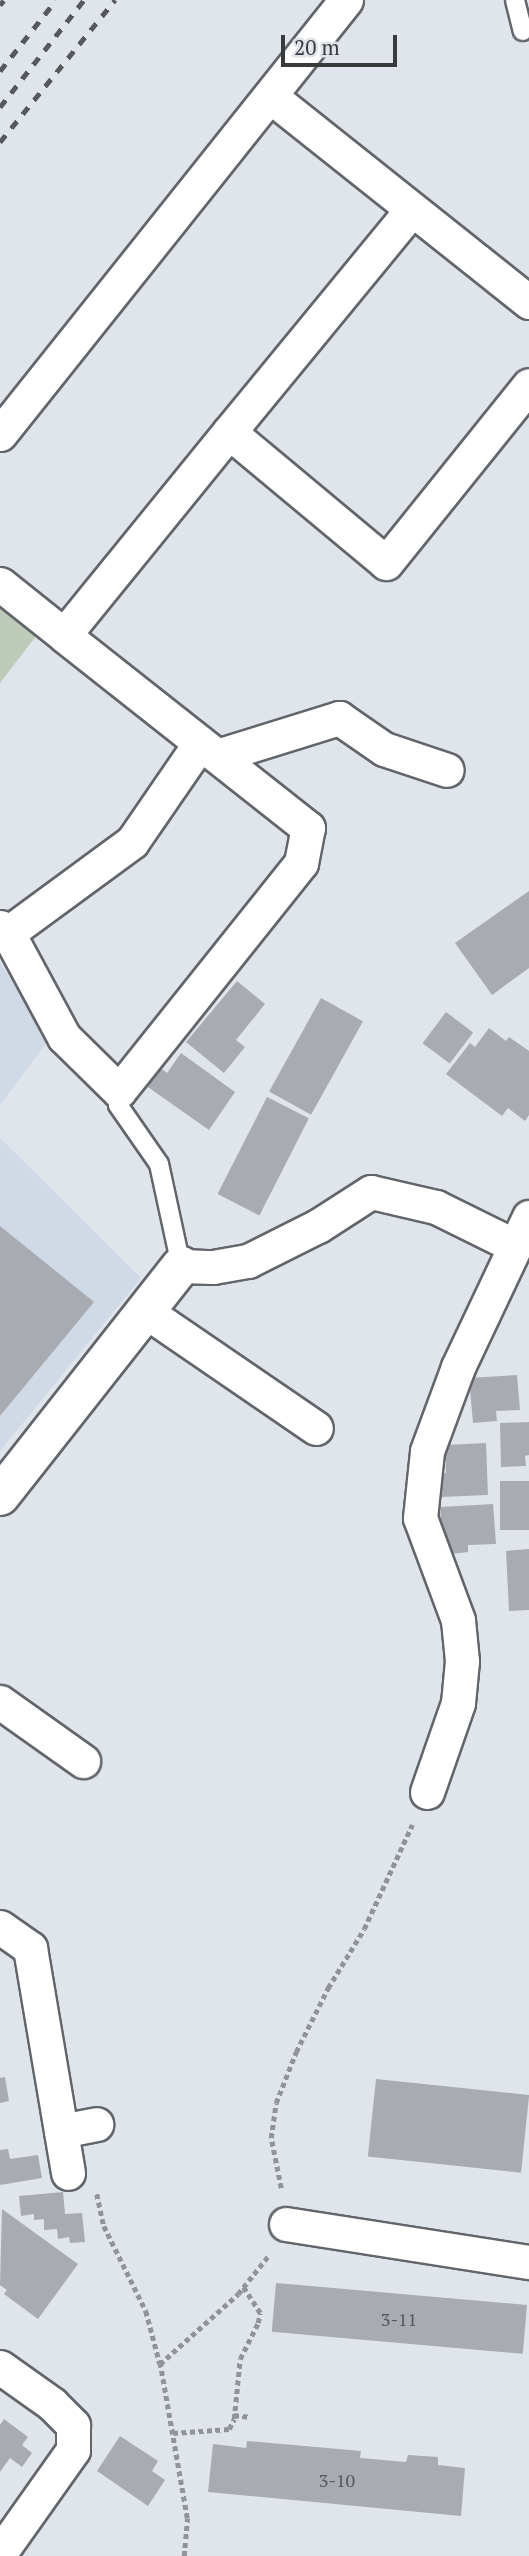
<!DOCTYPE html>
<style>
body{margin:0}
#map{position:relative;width:529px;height:2556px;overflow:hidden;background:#e0e5eb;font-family:"PT Serif",serif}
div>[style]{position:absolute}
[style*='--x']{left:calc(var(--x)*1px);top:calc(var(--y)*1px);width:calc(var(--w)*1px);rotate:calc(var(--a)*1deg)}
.built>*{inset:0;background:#d0dae6}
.green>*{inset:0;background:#becbb8}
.building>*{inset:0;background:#a8acb2;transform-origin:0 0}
.path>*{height:4.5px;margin-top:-2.25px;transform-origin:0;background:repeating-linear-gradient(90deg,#909498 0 5px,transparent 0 8.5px)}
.roads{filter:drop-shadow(2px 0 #62666b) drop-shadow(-2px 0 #62666b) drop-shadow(0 2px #62666b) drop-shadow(0 -2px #62666b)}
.service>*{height:18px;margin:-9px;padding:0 9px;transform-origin:9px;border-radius:9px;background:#fff}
.minor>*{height:33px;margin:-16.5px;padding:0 16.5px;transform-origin:16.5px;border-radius:16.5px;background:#fff}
.tertiary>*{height:38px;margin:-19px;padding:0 19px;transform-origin:19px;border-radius:19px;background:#fff}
.rail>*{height:5px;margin-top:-2.5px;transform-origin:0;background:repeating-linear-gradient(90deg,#56595c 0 9px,transparent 0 18px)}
span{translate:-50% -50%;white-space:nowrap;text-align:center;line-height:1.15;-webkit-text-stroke:7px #e0e5eb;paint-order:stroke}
.number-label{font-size:18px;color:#54565a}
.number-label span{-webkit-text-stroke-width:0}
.scale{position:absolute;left:281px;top:35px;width:116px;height:32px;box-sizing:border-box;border:4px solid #383a3c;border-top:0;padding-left:9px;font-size:21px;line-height:24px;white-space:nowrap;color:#383a3c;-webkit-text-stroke:5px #e0e5eb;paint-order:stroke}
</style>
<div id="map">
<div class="built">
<i style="clip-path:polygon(0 962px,48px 1041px,0 1105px)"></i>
<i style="clip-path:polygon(0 1138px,141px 1278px,0 1451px)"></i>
</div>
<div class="green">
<i style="clip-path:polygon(0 607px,36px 636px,0 683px)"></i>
</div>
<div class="building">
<i style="clip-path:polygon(529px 891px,529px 968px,492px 995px,455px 943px)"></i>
<i style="clip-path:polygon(237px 981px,265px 1004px,236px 1040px,245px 1047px,224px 1073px,186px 1042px)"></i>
<i style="left:321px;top:998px;width:48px;height:107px;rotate:29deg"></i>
<i style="left:446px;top:1012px;width:34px;height:39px;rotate:37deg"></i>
<i style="clip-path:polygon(489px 1028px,506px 1041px,509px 1037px,529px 1051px,529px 1115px,525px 1121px,508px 1108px,502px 1116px,446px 1074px,470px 1043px,475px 1047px)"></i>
<i style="clip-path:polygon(181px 1053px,235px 1092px,209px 1130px,145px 1085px,158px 1066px,167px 1073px)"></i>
<i style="left:267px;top:1097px;width:47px;height:109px;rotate:27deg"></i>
<i style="clip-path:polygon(0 1226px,94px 1302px,0 1416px)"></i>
<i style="clip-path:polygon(517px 1375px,520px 1410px,496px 1411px,497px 1421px,473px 1423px,469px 1378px)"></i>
<i style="clip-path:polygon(529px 1422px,529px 1455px,525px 1456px,526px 1466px,501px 1467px,500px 1423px)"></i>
<i style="clip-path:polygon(486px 1443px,488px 1495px,441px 1497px,440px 1472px,446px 1473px,445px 1445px)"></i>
<i style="left:529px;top:1481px;width:49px;height:29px;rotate:90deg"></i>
<i style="clip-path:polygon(493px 1504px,496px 1544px,468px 1545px,468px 1552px,450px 1554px,450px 1546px,443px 1546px,440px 1507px)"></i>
<i style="clip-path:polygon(529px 1549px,529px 1610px,509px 1611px,506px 1551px)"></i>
<i style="clip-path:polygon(5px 2077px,9px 2101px,0 2103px,0 2078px)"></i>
<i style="left:376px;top:2079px;width:154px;height:78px;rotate:6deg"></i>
<i style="clip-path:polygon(8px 2149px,10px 2159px,38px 2155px,42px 2178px,0 2185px,0 2150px)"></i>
<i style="clip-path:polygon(63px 2192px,65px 2214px,82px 2213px,85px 2242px,70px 2243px,69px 2237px,58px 2239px,57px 2229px,44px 2230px,44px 2219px,34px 2220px,34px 2214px,21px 2216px,19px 2196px)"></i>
<i style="clip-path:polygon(2px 2209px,78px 2264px,38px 2319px,4px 2294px,7px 2290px,0 2285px)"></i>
<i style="left:276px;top:2283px;width:252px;height:49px;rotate:5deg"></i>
<i style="clip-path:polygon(4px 2419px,28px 2437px,22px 2445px,32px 2453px,22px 2467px,10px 2458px,0 2472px,0 2425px)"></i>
<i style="clip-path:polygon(120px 2436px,158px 2461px,152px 2471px,165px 2480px,148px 2506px,97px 2471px)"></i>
<i style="clip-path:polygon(247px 2441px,361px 2451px,360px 2458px,406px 2462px,408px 2455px,438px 2457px,438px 2465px,465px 2468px,461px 2516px,208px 2492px,213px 2444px,246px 2448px)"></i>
</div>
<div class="path">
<i style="--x:281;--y:2188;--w:51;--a:-101.3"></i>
<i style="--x:271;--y:2138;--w:35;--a:-82"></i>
<i style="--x:276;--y:2103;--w:55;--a:-68.6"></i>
<i style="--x:296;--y:2052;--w:72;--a:-63.4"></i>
<i style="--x:328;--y:1988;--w:69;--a:-58.6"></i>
<i style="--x:364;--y:1929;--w:115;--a:-65.2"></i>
<i style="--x:97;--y:2194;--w:33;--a:78"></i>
<i style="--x:104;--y:2226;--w:95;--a:63.7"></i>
<i style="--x:146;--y:2311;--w:55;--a:75.2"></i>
<i style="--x:234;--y:2415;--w:17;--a:7"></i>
<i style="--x:173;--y:2433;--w:56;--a:-4.1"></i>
<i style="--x:229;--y:2429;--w:11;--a:-63"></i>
<i style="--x:234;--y:2419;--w:60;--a:-84.3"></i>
<i style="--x:240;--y:2359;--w:40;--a:-63.4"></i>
<i style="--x:258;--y:2323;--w:10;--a:-79"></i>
<i style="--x:260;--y:2313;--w:31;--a:-123"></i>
<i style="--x:184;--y:2556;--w:38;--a:-85"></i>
<i style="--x:187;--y:2518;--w:156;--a:-99.9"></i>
<i style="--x:160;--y:2364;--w:105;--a:-41.9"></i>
<i style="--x:238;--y:2294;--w:50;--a:-51.5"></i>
</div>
<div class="roads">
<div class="service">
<i style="--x:515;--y:0;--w:32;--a:76"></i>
<i style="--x:119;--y:1091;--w:14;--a:94"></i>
<i style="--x:118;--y:1105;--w:72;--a:55.2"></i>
<i style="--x:159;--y:1164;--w:104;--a:77.8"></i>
</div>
<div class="minor">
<i style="--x:270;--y:96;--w:331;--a:38.5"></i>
<i style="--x:229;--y:432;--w:288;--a:-50.6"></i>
<i style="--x:0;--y:434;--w:555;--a:-51.44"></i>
<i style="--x:0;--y:584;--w:82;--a:38.6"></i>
<i style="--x:64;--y:635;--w:262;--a:-50.9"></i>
<i style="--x:229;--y:432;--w:204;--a:39.8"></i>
<i style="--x:386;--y:563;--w:228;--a:-51.2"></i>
<i style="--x:217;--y:756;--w:128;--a:-17.3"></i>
<i style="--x:339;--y:718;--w:55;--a:34.6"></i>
<i style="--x:384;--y:749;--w:66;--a:18.4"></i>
<i style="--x:0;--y:927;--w:10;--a:37"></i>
<i style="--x:8;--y:933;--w:118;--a:61.7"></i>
<i style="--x:64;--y:1037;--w:77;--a:44.5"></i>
<i style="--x:119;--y:1091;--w:292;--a:-51.4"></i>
<i style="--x:301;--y:863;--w:36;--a:-79"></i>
<i style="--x:308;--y:828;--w:311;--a:-141.7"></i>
<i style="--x:8;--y:933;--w:154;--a:-36.3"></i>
<i style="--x:132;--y:842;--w:120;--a:-55.5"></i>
<i style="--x:181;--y:1266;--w:32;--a:2"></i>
<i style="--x:213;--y:1267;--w:36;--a:-10"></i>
<i style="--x:248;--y:1261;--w:78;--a:-26.6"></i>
<i style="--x:318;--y:1226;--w:63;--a:-32.7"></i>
<i style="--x:371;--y:1192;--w:67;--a:13"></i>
<i style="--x:436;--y:1207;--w:88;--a:26.3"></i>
<i style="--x:145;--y:1311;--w:207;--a:34.4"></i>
<i style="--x:0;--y:1702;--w:102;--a:35.4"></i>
<i style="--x:427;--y:1792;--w:94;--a:-70.8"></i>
<i style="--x:458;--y:1703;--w:42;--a:-84.6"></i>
<i style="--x:462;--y:1661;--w:41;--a:-95.6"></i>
<i style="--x:458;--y:1620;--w:109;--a:-110.4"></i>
<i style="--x:420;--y:1518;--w:67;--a:-84"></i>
<i style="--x:427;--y:1451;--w:90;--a:-69.7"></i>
<i style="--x:458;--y:1367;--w:166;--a:-64.7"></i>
<i style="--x:0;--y:1927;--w:37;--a:35"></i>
<i style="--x:30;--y:1948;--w:228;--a:80.4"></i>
<i style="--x:61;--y:2131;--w:36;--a:-11"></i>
<i style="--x:286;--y:2224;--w:246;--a:8.9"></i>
<i style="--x:0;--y:2367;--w:64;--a:35.4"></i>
<i style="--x:52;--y:2404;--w:30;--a:45"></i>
<i style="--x:73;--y:2425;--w:25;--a:90"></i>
<i style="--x:73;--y:2450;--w:126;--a:125.3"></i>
</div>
<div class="tertiary">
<i style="--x:0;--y:1496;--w:293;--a:-51.8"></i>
</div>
</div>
<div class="rail">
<i style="--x:0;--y:5;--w:6;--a:-51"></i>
<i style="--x:0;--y:71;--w:90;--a:-51.7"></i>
<i style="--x:0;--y:107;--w:136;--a:-51.9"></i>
<i style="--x:0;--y:142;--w:183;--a:-51"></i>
</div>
<div class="number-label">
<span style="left:399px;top:2319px">3-11</span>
<span style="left:337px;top:2480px">3-10</span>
</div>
<div class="scale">20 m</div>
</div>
